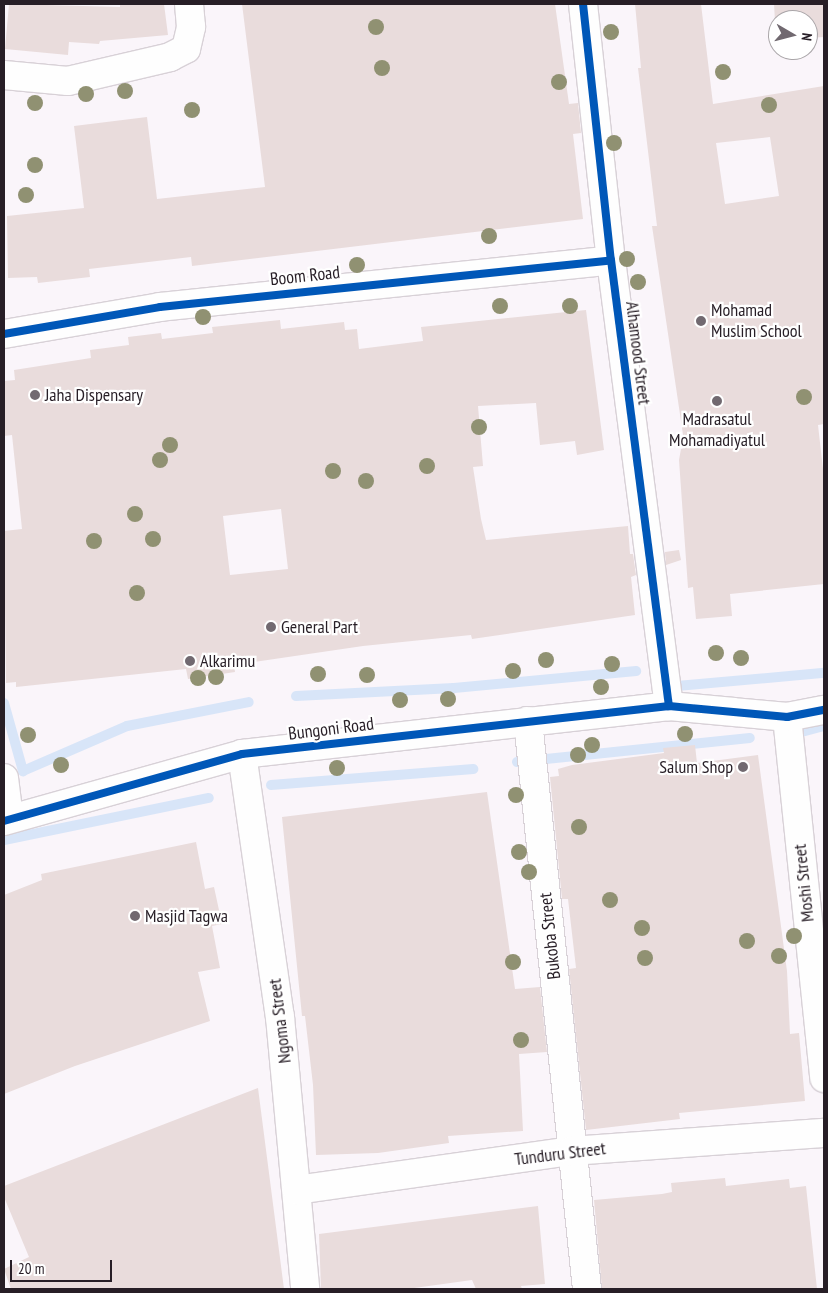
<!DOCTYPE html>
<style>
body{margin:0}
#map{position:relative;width:828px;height:1293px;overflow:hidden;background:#faf5fa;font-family:"PT Sans Narrow",sans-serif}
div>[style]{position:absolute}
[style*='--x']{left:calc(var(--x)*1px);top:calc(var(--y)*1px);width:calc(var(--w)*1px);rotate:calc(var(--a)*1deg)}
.stream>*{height:10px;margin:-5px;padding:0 5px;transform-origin:5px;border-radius:5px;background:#d8e5f8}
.building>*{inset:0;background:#e9dcdc}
.roads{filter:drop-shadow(1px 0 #d8d1d7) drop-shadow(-1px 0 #d8d1d7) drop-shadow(0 1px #d8d1d7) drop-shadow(0 -1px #d8d1d7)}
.minor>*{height:28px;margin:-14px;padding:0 14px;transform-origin:14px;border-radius:14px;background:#fefefe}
.cycleway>*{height:8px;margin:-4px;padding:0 4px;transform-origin:4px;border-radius:4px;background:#0057b8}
.trees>*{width:16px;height:16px;margin:-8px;border-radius:50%;background:#909172}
.dots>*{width:14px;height:14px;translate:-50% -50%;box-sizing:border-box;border:2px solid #fff;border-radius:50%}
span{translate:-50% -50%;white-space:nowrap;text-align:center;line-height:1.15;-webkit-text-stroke:4.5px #fff;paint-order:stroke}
.street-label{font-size:18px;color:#271e26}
.poi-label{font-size:18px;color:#271e26}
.left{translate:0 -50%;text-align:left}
.right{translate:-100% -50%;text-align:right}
.frame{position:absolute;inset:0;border:5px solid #271e26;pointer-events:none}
.north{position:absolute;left:768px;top:10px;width:50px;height:50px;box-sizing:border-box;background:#fff;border:1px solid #a9a5a8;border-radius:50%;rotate:98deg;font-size:14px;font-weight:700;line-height:20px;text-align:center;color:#271e26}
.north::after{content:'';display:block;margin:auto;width:18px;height:22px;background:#716970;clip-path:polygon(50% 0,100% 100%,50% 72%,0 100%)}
.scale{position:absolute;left:10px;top:1260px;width:102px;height:22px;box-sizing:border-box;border:2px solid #271e26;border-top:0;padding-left:6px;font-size:15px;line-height:18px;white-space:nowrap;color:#271e26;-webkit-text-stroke:4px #fff;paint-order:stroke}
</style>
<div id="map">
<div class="stream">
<i style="--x:677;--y:686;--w:148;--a:-5.1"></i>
<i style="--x:296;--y:696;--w:158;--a:-2.9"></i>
<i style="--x:454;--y:688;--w:183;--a:-5.3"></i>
<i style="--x:4;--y:703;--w:71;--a:74.4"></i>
<i style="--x:23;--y:771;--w:113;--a:-23.4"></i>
<i style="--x:127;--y:726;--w:124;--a:-11.1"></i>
<i style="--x:794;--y:734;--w:31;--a:-15"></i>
<i style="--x:517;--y:762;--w:234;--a:-5.9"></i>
<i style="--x:271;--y:785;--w:203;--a:-4.5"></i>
<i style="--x:4;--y:840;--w:209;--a:-11.6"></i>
</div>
<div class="building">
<i style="clip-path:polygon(9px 4px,120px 7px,120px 4px,164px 4px,168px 35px,100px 41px,99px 44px,69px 42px,68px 55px,5px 49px)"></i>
<i style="clip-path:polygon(242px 4px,555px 4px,569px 104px,578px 103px,581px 133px,573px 134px,583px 219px,192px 266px,191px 257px,89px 269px,90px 277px,38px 283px,37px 277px,8px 278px,7px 216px,84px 208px,74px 126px,147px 117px,157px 199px,265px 187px)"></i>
<i style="clip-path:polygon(evenodd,635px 4px,701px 4px,713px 104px,824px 86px,824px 424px,818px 425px,824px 478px,824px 584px,730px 594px,732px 616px,696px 619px,693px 587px,688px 588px,679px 460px,681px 449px,685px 448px,652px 226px,657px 226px,638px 68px,641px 68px,635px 4px,770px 137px,779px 196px,725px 204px,716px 143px,770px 137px)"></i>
<i style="clip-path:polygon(774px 4px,824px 4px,824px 37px,808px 38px,808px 20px,778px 20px,776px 40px)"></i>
<i style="clip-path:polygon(evenodd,586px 310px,604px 450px,577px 455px,575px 441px,540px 445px,536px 403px,478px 406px,483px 466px,473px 467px,481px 519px,486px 540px,628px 526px,630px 554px,633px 554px,636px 575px,631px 577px,635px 615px,472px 639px,471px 635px,363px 646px,234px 665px,235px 672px,188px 679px,186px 669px,16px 687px,16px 682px,6px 683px,4px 531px,22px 529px,12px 435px,4px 436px,4px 381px,15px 380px,14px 370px,91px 358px,90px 350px,129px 345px,128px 337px,161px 333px,162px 339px,213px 333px,212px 327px,280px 320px,281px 329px,344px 322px,345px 330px,357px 329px,359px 349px,423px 341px,421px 327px,586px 310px,281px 509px,288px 569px,230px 575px,223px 516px,281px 509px)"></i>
<i style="clip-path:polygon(679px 550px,681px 560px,666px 565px,665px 552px)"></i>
<i style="clip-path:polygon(695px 745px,697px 763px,758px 755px,787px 971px,790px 1034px,799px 1033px,805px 1101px,679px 1113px,680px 1119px,586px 1130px,569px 969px,576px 968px,568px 899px,562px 899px,550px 777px,559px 776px,558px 769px,572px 765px,664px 753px,663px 748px)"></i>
<i style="clip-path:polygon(487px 792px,515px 989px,540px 987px,547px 1052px,519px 1054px,523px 1131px,448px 1136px,449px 1143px,378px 1153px,316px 1155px,313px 1085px,305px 1016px,302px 1016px,282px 817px)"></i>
<i style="clip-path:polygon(196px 842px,205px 889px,214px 887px,222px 924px,212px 926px,220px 968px,198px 972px,210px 1021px,75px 1066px,4px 1094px,4px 895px,42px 880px,41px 874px)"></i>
<i style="clip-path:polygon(258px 1088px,284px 1289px,11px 1289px,4px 1269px,29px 1257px,4px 1197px,4px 1186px)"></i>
<i style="clip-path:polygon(725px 1178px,726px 1186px,789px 1179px,790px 1188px,806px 1186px,817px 1289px,602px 1289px,594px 1200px,662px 1194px,672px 1192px,671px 1183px)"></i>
<i style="clip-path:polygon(538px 1206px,545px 1284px,521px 1286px,522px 1289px,476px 1289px,472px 1280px,407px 1289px,321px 1289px,319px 1234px)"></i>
</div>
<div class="roads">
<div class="minor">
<i style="--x:583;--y:4;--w:258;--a:83.8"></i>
<i style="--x:611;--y:260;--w:450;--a:82.6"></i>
<i style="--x:4;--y:75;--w:64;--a:5.4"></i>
<i style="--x:68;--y:81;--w:105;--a:-13.2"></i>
<i style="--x:170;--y:57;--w:18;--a:-27"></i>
<i style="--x:186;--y:49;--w:23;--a:-77"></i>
<i style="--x:191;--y:27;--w:23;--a:-95"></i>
<i style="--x:4;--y:334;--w:158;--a:-9.8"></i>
<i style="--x:160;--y:307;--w:453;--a:-5.9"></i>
<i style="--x:787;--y:717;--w:363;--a:84.1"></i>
<i style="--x:528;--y:721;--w:571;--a:84.07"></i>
<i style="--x:242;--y:754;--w:266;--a:81.8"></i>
<i style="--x:280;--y:1017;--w:273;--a:84.7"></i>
<i style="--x:4;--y:778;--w:40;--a:82.9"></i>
<i style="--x:4;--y:821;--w:247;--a:-15.7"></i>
<i style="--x:242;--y:754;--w:430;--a:-6.4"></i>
<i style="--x:669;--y:706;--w:119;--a:5.3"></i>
<i style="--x:787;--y:717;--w:38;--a:-11"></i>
<i style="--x:297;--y:1190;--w:277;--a:-8.1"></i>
<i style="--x:571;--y:1151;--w:254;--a:-4.1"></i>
</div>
</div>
<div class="cycleway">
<i style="--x:583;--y:4;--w:258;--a:83.8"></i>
<i style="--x:611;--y:260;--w:450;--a:82.6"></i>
<i style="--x:4;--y:334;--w:158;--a:-9.8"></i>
<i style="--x:160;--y:307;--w:453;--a:-5.9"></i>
<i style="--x:4;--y:821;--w:247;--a:-15.7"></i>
<i style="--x:242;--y:754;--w:430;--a:-6.4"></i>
<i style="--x:669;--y:706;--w:119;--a:5.3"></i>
<i style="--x:787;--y:717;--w:38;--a:-11"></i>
</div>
<div class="trees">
<i style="left:376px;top:27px"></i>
<i style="left:611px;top:32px"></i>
<i style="left:382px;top:68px"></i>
<i style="left:723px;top:72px"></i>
<i style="left:559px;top:82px"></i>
<i style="left:125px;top:91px"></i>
<i style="left:86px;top:94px"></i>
<i style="left:35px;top:103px"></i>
<i style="left:769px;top:105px"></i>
<i style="left:192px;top:110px"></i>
<i style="left:614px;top:143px"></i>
<i style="left:35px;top:165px"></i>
<i style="left:26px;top:195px"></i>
<i style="left:489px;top:236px"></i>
<i style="left:627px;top:259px"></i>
<i style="left:357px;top:265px"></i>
<i style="left:638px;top:282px"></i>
<i style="left:500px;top:306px"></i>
<i style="left:570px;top:306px"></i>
<i style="left:203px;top:317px"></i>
<i style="left:804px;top:397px"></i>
<i style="left:479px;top:427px"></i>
<i style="left:170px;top:445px"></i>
<i style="left:160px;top:460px"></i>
<i style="left:427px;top:466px"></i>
<i style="left:333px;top:471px"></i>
<i style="left:366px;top:481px"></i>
<i style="left:135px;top:514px"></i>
<i style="left:153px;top:539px"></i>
<i style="left:94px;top:541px"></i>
<i style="left:137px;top:593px"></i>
<i style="left:716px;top:653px"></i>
<i style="left:741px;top:658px"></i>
<i style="left:546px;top:660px"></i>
<i style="left:612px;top:664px"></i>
<i style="left:513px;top:671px"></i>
<i style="left:318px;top:674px"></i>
<i style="left:367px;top:675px"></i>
<i style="left:216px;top:677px"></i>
<i style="left:198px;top:678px"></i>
<i style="left:601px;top:687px"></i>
<i style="left:448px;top:699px"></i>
<i style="left:400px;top:700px"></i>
<i style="left:685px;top:734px"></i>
<i style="left:28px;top:735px"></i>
<i style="left:592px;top:745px"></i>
<i style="left:578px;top:755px"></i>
<i style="left:61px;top:765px"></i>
<i style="left:337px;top:768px"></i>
<i style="left:516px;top:795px"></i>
<i style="left:579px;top:827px"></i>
<i style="left:519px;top:852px"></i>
<i style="left:529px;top:872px"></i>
<i style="left:610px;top:900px"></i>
<i style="left:642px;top:928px"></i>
<i style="left:794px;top:936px"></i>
<i style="left:747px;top:941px"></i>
<i style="left:779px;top:956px"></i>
<i style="left:645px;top:958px"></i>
<i style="left:513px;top:962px"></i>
<i style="left:521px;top:1040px"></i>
</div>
<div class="dots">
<i style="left:701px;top:321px;background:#716970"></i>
<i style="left:35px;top:395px;background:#716970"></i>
<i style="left:717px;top:401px;background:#716970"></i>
<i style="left:271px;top:627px;background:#716970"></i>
<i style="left:190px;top:661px;background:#716970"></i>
<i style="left:743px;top:767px;background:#716970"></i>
<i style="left:135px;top:916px;background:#716970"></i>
</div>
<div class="street-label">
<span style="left:305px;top:276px;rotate:-6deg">Boom Road</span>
<span style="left:638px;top:353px;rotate:83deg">Alhamood Street</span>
<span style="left:331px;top:729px;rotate:-7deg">Bungoni Road</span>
<span style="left:804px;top:883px;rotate:-96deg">Moshi Street</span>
<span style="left:550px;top:936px;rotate:-96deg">Bukoba Street</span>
<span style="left:280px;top:1021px;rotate:-97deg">Ngoma Street</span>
<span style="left:560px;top:1154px;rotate:-7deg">Tunduru Street</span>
</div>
<div class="poi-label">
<span class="left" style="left:711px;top:321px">Mohamad<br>Muslim School</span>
<span class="left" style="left:45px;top:395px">Jaha Dispensary</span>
<span style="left:717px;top:430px">Madrasatul<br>Mohamadiyatul</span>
<span class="left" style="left:281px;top:627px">General Part</span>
<span class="left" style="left:200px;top:661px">Alkarimu</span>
<span class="right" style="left:733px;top:767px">Salum Shop</span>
<span class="left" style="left:145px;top:916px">Masjid Tagwa</span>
</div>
<div class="frame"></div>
<div class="north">N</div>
<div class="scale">20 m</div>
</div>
